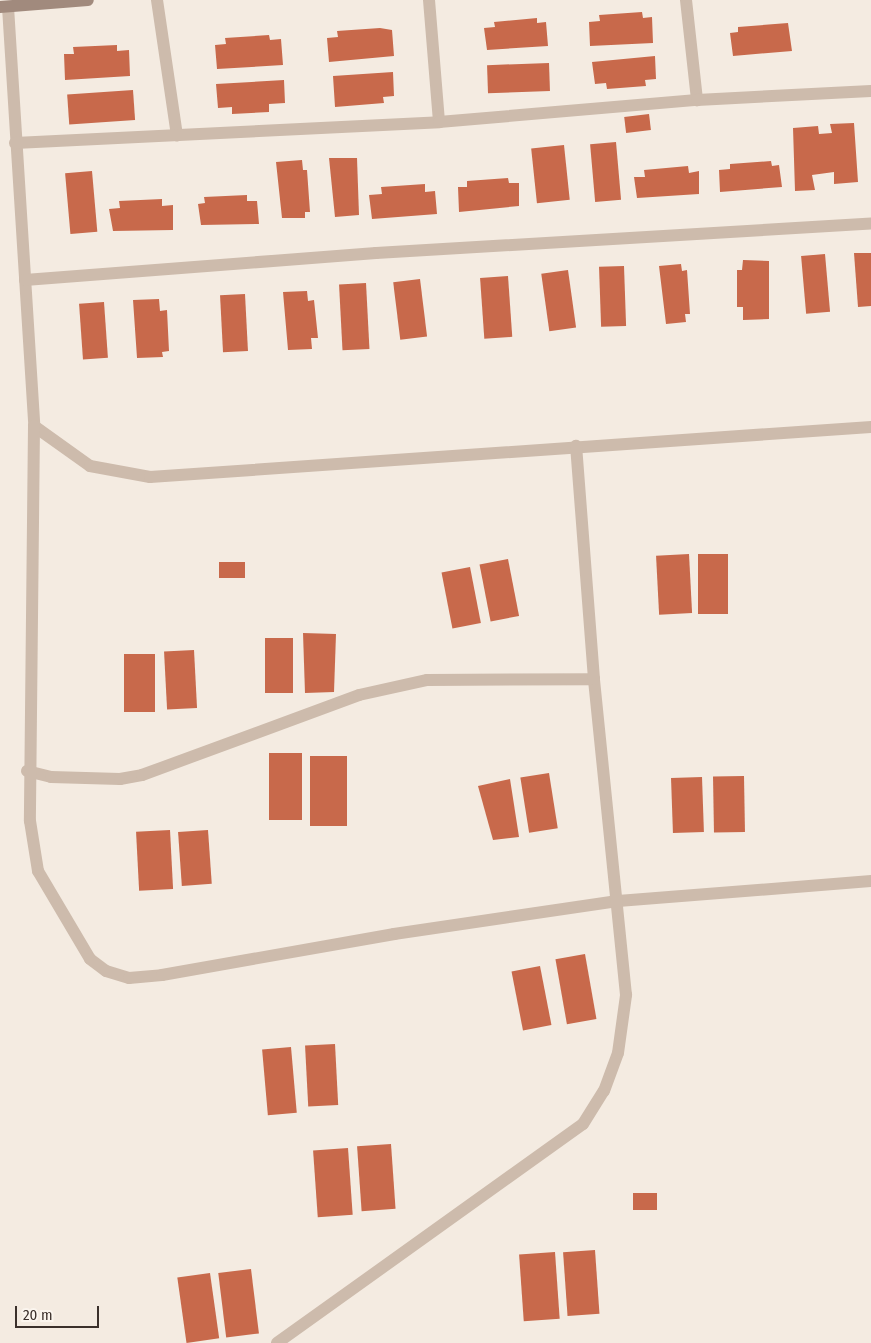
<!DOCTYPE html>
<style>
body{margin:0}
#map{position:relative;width:871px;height:1343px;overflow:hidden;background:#f4ebe1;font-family:"Fira Sans Condensed",sans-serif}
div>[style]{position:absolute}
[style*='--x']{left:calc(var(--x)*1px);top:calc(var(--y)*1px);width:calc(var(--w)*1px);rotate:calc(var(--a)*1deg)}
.building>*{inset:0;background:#c8694b;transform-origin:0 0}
.lane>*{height:12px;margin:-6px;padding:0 6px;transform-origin:6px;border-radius:6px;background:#cdbbac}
.street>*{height:12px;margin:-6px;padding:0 6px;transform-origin:6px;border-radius:6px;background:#cdbbac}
.secondary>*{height:12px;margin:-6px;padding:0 6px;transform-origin:6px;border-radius:6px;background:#a18a7d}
span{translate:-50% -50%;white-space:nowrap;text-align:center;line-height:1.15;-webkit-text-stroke:4px #fbf5ee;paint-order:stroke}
.scale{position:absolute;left:15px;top:1306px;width:84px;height:22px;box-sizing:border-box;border:2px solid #3b302b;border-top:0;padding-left:6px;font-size:15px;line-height:18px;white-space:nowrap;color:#3b302b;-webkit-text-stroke:4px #fbf5ee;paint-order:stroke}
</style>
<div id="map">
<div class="building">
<i style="clip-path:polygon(642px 12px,643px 18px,652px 17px,653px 43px,590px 46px,589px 22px,600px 21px,599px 15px)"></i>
<i style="clip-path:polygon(537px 18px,537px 23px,546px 22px,548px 46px,487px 50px,484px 28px,495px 27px,494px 22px)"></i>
<i style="clip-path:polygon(788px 23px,792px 51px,733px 56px,730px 33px,738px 32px,738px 27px)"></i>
<i style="clip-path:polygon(380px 28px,392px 30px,394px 56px,329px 62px,327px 38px,338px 37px,337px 31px)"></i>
<i style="clip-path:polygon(269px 35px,270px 40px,281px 39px,283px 65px,217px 69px,215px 45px,226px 44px,225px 38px)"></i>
<i style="clip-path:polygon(117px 45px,117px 51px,129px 50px,130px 76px,65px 80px,64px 54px,74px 54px,73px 47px)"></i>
<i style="clip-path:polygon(655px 56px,656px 79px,645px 80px,646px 86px,607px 89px,606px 83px,595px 84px,592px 62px)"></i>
<i style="left:549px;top:63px;width:28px;height:62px;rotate:88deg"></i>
<i style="clip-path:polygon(393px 72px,394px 96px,383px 97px,384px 103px,335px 107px,333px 76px)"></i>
<i style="clip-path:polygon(284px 80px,285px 103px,269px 104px,269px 112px,232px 114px,232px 107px,218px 108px,216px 84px)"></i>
<i style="left:133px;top:90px;width:30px;height:66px;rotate:86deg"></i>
<i style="left:649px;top:114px;width:16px;height:25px;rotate:83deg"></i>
<i style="clip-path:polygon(854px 123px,858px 182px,834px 184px,834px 172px,812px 175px,815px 190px,795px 191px,793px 128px,818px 126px,819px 134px,832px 133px,830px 124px)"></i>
<i style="left:616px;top:142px;width:58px;height:26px;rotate:85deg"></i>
<i style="left:564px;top:145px;width:55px;height:33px;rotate:84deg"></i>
<i style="clip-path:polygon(329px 158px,357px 158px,359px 215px,335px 217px)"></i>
<i style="clip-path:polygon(302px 160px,303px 170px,307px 170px,310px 212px,305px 212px,305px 218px,282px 218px,276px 162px)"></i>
<i style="clip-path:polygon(771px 161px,772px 166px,779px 165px,782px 187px,720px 192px,719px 170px,730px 169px,730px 164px)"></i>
<i style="clip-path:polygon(688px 166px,689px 173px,699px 171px,699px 194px,637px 198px,634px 177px,645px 177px,644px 170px)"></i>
<i style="left:92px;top:171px;width:61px;height:27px;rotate:85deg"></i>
<i style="clip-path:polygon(508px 178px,509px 183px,519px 183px,519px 206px,459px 212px,458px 187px,467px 187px,467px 181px)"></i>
<i style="clip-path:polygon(425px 184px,425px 192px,435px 191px,437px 214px,372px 219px,369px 195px,382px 194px,381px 187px)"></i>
<i style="clip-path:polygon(247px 195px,247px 201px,257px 201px,259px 224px,201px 225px,198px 204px,205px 203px,204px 197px)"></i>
<i style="clip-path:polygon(162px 199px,162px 206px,173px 205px,173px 230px,113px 231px,109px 209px,120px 208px,119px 201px)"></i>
<i style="clip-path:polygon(854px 253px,871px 253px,871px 306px,858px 307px)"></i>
<i style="left:825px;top:254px;width:58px;height:24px;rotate:85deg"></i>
<i style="clip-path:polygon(743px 260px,769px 261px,769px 319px,743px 320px,743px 307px,737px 307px,737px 270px,742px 270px)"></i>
<i style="clip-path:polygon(681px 264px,682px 271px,687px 270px,690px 314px,685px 314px,686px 322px,666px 324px,659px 266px)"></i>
<i style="left:624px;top:266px;width:60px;height:25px;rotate:88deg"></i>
<i style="left:568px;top:270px;width:58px;height:27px;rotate:82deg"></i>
<i style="left:508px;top:276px;width:61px;height:28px;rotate:86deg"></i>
<i style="left:420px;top:279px;width:58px;height:27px;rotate:83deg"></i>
<i style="left:366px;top:283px;width:66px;height:27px;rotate:87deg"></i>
<i style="clip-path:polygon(307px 291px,308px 301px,314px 300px,318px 338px,311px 338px,312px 349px,288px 350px,283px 292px)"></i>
<i style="left:245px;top:294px;width:57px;height:25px;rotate:87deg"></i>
<i style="clip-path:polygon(159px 299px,160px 311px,167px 310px,169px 351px,162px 352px,163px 357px,137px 358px,133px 300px)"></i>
<i style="left:104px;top:302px;width:56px;height:25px;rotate:86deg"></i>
<i style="left:689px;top:554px;width:59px;height:33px;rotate:87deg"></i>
<i style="left:698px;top:554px;width:30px;height:60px"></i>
<i style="left:508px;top:559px;width:58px;height:29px;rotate:79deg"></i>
<i style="left:219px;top:562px;width:26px;height:16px"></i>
<i style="left:470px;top:567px;width:57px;height:29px;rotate:79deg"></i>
<i style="clip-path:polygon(303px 633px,336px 634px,334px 692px,305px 693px)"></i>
<i style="left:265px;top:638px;width:28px;height:55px"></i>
<i style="left:194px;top:650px;width:58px;height:30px;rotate:87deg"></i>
<i style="left:155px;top:654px;width:58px;height:31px;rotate:90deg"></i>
<i style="left:269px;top:753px;width:33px;height:67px"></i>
<i style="left:310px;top:756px;width:37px;height:70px"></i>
<i style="left:549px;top:773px;width:56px;height:29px;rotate:81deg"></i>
<i style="left:744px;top:776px;width:56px;height:31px;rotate:89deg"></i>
<i style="left:702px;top:777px;width:55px;height:31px;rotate:88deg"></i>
<i style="clip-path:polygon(510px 779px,519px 837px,493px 840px,478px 786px)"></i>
<i style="left:170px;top:830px;width:59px;height:34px;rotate:87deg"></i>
<i style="left:208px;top:830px;width:54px;height:30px;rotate:86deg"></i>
<i style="left:585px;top:954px;width:66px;height:30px;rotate:80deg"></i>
<i style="left:540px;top:966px;width:60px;height:29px;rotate:79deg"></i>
<i style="left:335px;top:1044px;width:61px;height:30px;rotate:87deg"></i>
<i style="left:291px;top:1047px;width:66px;height:29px;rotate:85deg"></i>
<i style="left:391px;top:1144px;width:65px;height:34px;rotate:86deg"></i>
<i style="left:348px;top:1148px;width:67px;height:35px;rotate:86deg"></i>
<i style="left:657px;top:1193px;width:17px;height:24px;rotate:90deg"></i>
<i style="left:595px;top:1250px;width:64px;height:32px;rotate:86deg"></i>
<i style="left:555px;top:1252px;width:67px;height:36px;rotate:86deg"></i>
<i style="left:251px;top:1269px;width:65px;height:33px;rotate:83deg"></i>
<i style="left:210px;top:1273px;width:66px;height:33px;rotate:82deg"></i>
</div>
<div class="lane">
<i style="--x:27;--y:771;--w:25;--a:14"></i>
<i style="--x:51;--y:777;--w:69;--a:1.7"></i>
<i style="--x:120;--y:779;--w:22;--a:-10"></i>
<i style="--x:142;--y:775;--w:231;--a:-20.2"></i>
<i style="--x:359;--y:695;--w:70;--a:-12.4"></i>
<i style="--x:427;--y:680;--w:167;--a:-0.3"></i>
</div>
<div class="street">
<i style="--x:157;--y:0;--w:137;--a:81.6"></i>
<i style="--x:429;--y:0;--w:122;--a:85.3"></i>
<i style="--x:686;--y:0;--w:101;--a:83.7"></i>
<i style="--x:8;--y:7;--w:420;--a:86.4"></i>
<i style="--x:34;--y:426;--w:69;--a:35.5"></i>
<i style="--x:90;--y:466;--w:61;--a:10.4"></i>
<i style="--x:150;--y:477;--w:723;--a:-3.97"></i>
<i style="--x:15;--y:143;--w:425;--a:-2.8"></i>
<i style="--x:439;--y:122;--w:259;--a:-4.9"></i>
<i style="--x:697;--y:100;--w:174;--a:-3"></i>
<i style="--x:25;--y:280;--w:352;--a:-4.4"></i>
<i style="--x:376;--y:253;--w:496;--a:-3.4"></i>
<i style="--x:34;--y:426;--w:395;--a:90.6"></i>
<i style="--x:30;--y:821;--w:51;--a:80.9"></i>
<i style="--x:38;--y:871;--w:102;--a:59.4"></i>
<i style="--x:90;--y:959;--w:20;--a:37"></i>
<i style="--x:106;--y:971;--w:24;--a:17"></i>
<i style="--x:129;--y:978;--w:33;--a:-5"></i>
<i style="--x:162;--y:975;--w:236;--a:-10"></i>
<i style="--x:394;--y:934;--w:226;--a:-8.4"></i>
<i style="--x:618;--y:901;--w:254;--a:-4.5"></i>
<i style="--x:277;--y:1343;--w:376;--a:-35.6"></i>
<i style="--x:583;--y:1124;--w:39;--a:-58"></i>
<i style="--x:604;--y:1091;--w:40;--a:-69.8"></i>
<i style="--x:618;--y:1053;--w:59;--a:-82.1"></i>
<i style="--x:626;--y:995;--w:318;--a:-95.8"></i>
<i style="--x:594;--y:679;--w:234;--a:-94.4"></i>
</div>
<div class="secondary">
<i style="--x:0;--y:7;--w:88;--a:-4.5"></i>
</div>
<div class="scale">20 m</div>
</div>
